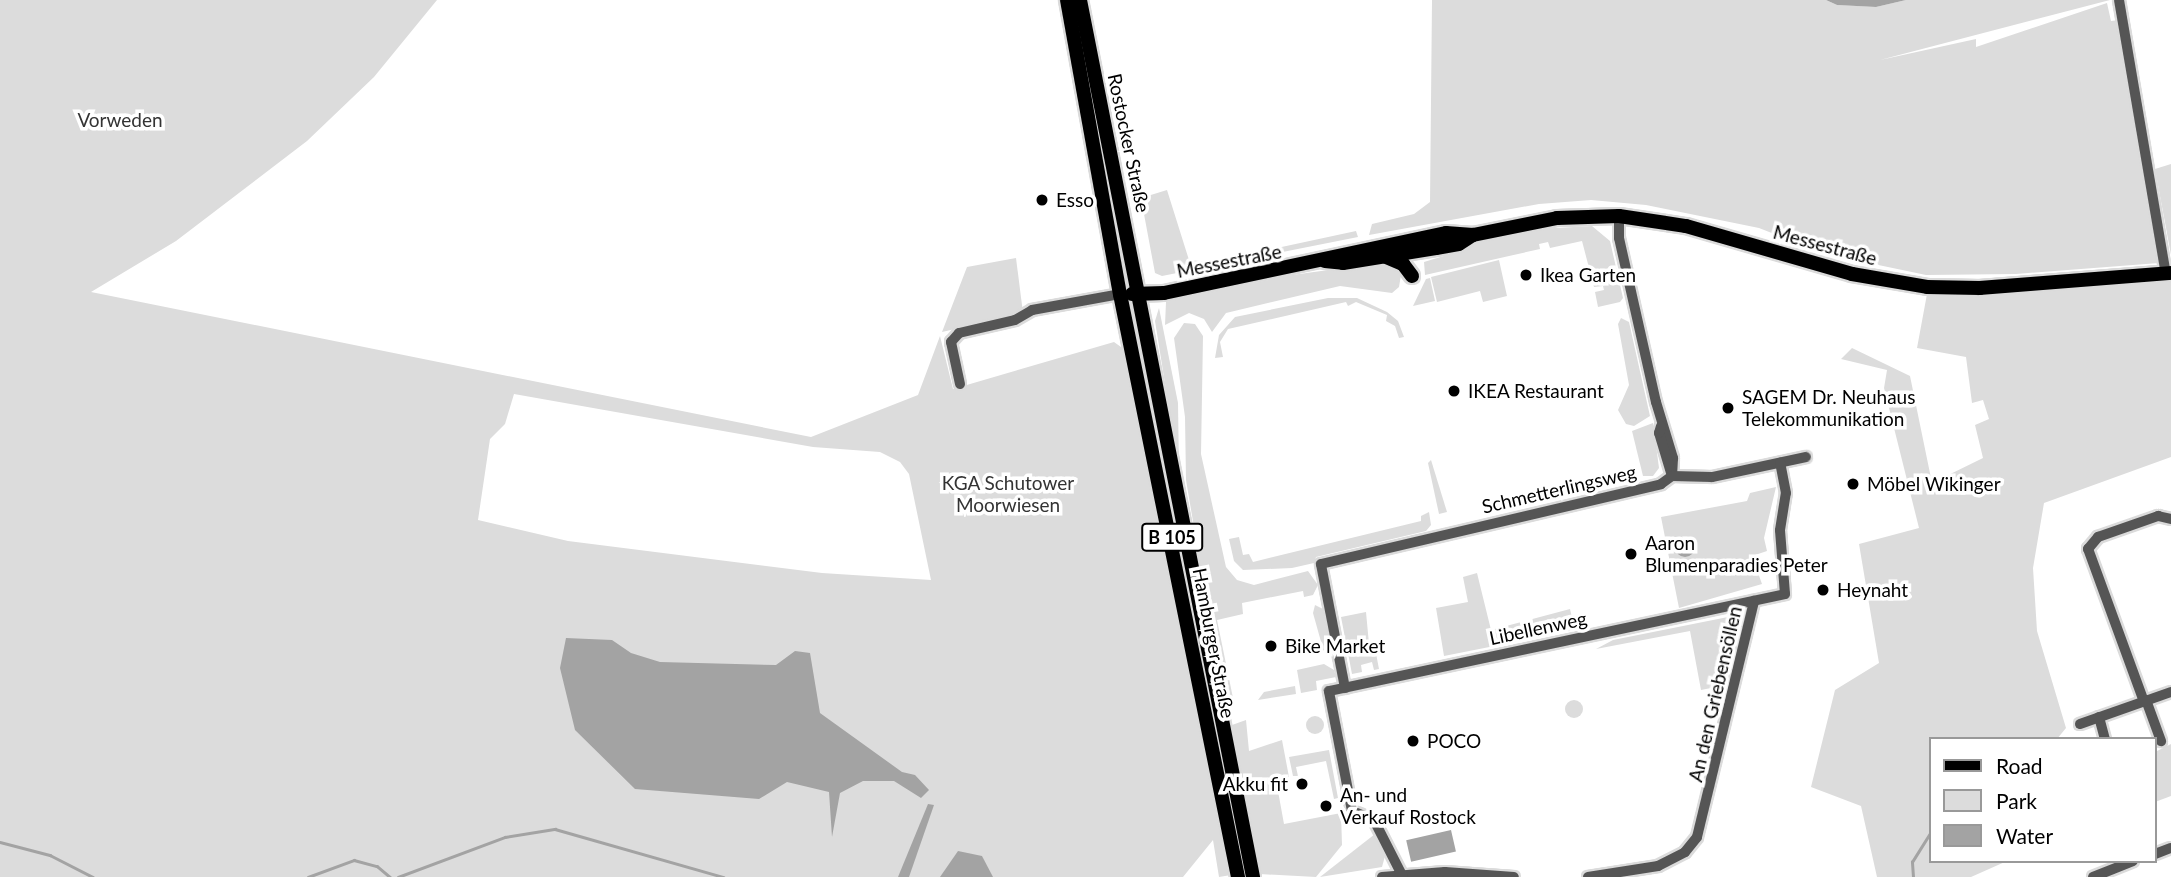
<!DOCTYPE html>
<meta charset="utf-8">
<style>
body{margin:0}
#map{position:relative;width:2171px;height:877px;overflow:hidden;background:#fff;font-family:Lato,sans-serif}
div>[style]{position:absolute}
[style*='--x']{left:calc(var(--x)*1px);top:calc(var(--y)*1px);width:calc(var(--w)*1px);rotate:calc(var(--a)*1deg)}
.green>*{inset:0;background:#dcdcdc}
.round{border-radius:50%}
.water>*{inset:0;background:#a3a3a3;transform-origin:0 0}
.stream>*{height:2.5px;margin:-1.25px;padding:0 1.25px;transform-origin:1.25px;border-radius:1.25px;background:#a3a3a3}
.roads{filter:drop-shadow(2px 0 #dbdbdb) drop-shadow(-2px 0 #dbdbdb) drop-shadow(0 2px #dbdbdb) drop-shadow(0 -2px #dbdbdb)}
.minor>*{height:10px;margin:-5px;padding:0 5px;transform-origin:5px;border-radius:5px;background:#555}
.major>*{height:14px;margin:-7px;padding:0 7px;transform-origin:7px;border-radius:7px;background:#000}
.dots>*{width:19px;height:19px;translate:-50% -50%;box-sizing:border-box;border:4px solid #fff;border-radius:50%}
span{translate:-50% -50%;white-space:nowrap;text-align:center;line-height:1.15;-webkit-text-stroke:7px #fff;paint-order:stroke}
.shield-label span{padding:2px 5px;background:#fff;border:2px solid;border-radius:5px;-webkit-text-stroke-width:0}
.shield-label{font-size:18px;color:#000;font-weight:700}
.park-label{font-size:19px;color:#333}
.street-label{font-size:19px;color:#000}
.poi-label{font-size:19px;color:#000}
.left{translate:0 -50%;text-align:left}
.right{translate:-100% -50%;text-align:right}
.legend{position:absolute;left:1929px;top:737px;width:228px;height:126px;box-sizing:border-box;background:#fff;border:2px solid #999;margin:0;padding:9px 12px;list-style:none;font-size:21px;color:#000}
.legend li{display:flex;align-items:center;gap:14px;height:35px}
.legend b{width:35px;border:2px solid #999}
</style>
<div id="map">
<div class="green">
<i style="clip-path:polygon(evenodd,0 0,437px 0,374px 77px,307px 141px,176px 241px,91px 292px,811px 437px,918px 395px,940px 336px,953px 389px,1114px 342px,1128px 352px,1231px 875px,1219px 877px,1213px 840px,1183px 877px,0 877px,0 0,514px 394px,813px 447px,880px 452px,900px 462px,909px 474px,931px 580px,822px 573px,568px 541px,478px 520px,490px 439px,505px 424px,514px 394px)"></i>
<i style="clip-path:polygon(1432px 0,1826px 0,1837px 5px,1876px 7px,1906px 0,2110px 0,1880px 60px,1976px 39px,1976px 47px,2107px 3px,2111px 21px,2119px 20px,2159px 263px,2016px 274px,1926px 275px,1826px 254px,1759px 228px,1646px 205px,1591px 200px,1539px 204px,1369px 235px,1372px 224px,1414px 214px,1430px 202px)"></i>
<i style="clip-path:polygon(2171px 164px,2171px 255px,2155px 169px)"></i>
<i style="clip-path:polygon(1167px 190px,1189px 260px,1212px 262px,1356px 231px,1358px 237px,1162px 276px,1155px 273px,1141px 198px)"></i>
<i style="clip-path:polygon(1592px 226px,1610px 241px,1623px 298px,1620px 302px,1598px 307px,1595px 292px,1604px 290px,1603px 286px,1594px 287px,1582px 241px,1550px 248px,1548px 242px,1539px 244px,1540px 249px,1425px 275px,1424px 262px,1447px 255px,1446px 249px,1537px 229px)"></i>
<i style="clip-path:polygon(1016px 258px,1023px 313px,942px 332px,967px 267px)"></i>
<i style="clip-path:polygon(1499px 260px,1507px 296px,1483px 302px,1480px 291px,1437px 302px,1431px 277px)"></i>
<i style="clip-path:polygon(1387px 262px,1401px 275px,1399px 287px,1392px 293px,1340px 286px,1226px 313px,1212px 332px,1204px 319px,1189px 313px,1165px 325px,1166px 302px,1173px 300px,1292px 275px)"></i>
<i style="clip-path:polygon(1430px 278px,1435px 301px,1413px 306px,1426px 279px)"></i>
<i style="clip-path:polygon(2171px 278px,2171px 457px,2044px 503px,2033px 568px,2037px 631px,2066px 728px,2057px 739px,1931px 739px,1931px 861px,2007px 861px,1971px 877px,1877px 877px,1861px 806px,1811px 787px,1835px 690px,1879px 663px,1859px 544px,1919px 528px,1884px 388px,1887px 370px,1841px 359px,1852px 348px,1910px 376px,1932px 483px,1983px 458px,1975px 425px,1989px 419px,1983px 400px,1972px 403px,1966px 357px,1917px 348px,1927px 294px)"></i>
<i style="clip-path:polygon(1328px 298px,1357px 298px,1387px 312px,1398px 321px,1404px 337px,1399px 338px,1395px 326px,1386px 321px,1387px 315px,1356px 302px,1348px 306px,1346px 302px,1228px 329px,1220px 342px,1223px 357px,1215px 358px,1219px 335px,1235px 317px)"></i>
<i style="clip-path:polygon(1159px 308px,1178px 403px,1179px 471px,1155px 321px)"></i>
<i style="clip-path:polygon(1621px 318px,1629px 322px,1650px 416px,1634px 426px,1626px 424px,1618px 410px,1629px 385px,1618px 324px)"></i>
<i style="clip-path:polygon(1184px 323px,1195px 324px,1203px 336px,1201px 454px,1226px 567px,1237px 580px,1254px 585px,1308px 571px,1318px 585px,1313px 595px,1304px 597px,1303px 591px,1242px 603px,1243px 614px,1217px 620px,1233px 698px,1227px 699px,1220px 681px,1186px 480px,1185px 417px,1174px 338px)"></i>
<i style="clip-path:polygon(1653px 423px,1659px 468px,1653px 476px,1643px 476px,1632px 431px)"></i>
<i style="clip-path:polygon(1431px 460px,1447px 512px,1439px 514px,1428px 463px)"></i>
<i style="clip-path:polygon(1776px 487px,1764px 538px,1767px 551px,1752px 556px,1762px 584px,1679px 608px,1661px 517px,1747px 501px,1750px 493px)"></i>
<i style="clip-path:polygon(1429px 512px,1431px 525px,1426px 531px,1316px 557px,1314px 563px,1292px 568px,1243px 570px,1234px 561px,1229px 539px,1239px 537px,1243px 555px,1249px 554px,1253px 562px,1421px 521px,1421px 516px)"></i>
<i style="clip-path:polygon(1477px 573px,1491px 630px,1570px 609px,1575px 630px,1444px 656px,1436px 608px,1468px 602px,1463px 577px)"></i>
<i style="clip-path:polygon(1315px 605px,1323px 609px,1331px 648px,1325px 656px,1313px 613px)"></i>
<i style="clip-path:polygon(1366px 612px,1369px 644px,1374px 643px,1379px 669px,1374px 670px,1372px 662px,1361px 665px,1362px 672px,1352px 674px,1341px 617px)"></i>
<i style="clip-path:polygon(1738px 615px,1741px 631px,1726px 685px,1701px 690px,1690px 631px,1596px 649px,1613px 640px)"></i>
<i style="clip-path:polygon(1324px 664px,1334px 670px,1336px 677px,1316px 681px,1317px 690px,1301px 693px,1297px 670px)"></i>
<i style="clip-path:polygon(1295px 686px,1296px 694px,1258px 700px,1264px 692px)"></i>
<i class="round" style="left:1565px;top:700px;width:18px;height:18px"></i>
<i class="round" style="left:1306px;top:716px;width:18px;height:18px"></i>
<i style="clip-path:polygon(1246px 720px,1249px 751px,1282px 740px,1289px 777px,1276px 780px,1284px 824px,1341px 813px,1342px 845px,1316px 877px,1259px 874px,1232px 725px)"></i>
<i style="clip-path:polygon(2171px 744px,2171px 796px,2155px 802px,2155px 752px)"></i>
<i style="clip-path:polygon(1329px 750px,1338px 798px,1334px 799px,1326px 761px,1296px 767px,1298px 776px,1293px 776px,1289px 757px)"></i>
<i style="clip-path:polygon(1375px 834px,1385px 856px,1382px 867px,1320px 877px)"></i>
</div>
<div class="water">
<i style="clip-path:polygon(1826px 0,1906px 0,1876px 7px,1837px 5px)"></i>
<i class="round" style="left:1675px;top:537px;width:20px;height:20px"></i>
<i style="clip-path:polygon(566px 638px,612px 640px,631px 653px,660px 662px,776px 665px,795px 651px,810px 653px,820px 713px,902px 772px,915px 775px,929px 790px,921px 798px,894px 781px,863px 781px,840px 793px,832px 837px,829px 792px,787px 782px,759px 799px,635px 789px,575px 730px,560px 668px)"></i>
<i style="clip-path:polygon(928px 804px,934px 805px,909px 877px,898px 877px)"></i>
<i style="left:1451px;top:830px;width:22px;height:46px;rotate:77deg"></i>
<i style="clip-path:polygon(958px 851px,982px 856px,993px 877px,940px 877px)"></i>
</div>
<div class="stream">
<i style="--x:0;--y:842;--w:52;--a:14.6"></i>
<i style="--x:50;--y:855;--w:48;--a:27.1"></i>
<i style="--x:308;--y:877;--w:49;--a:-20.3"></i>
<i style="--x:354;--y:860;--w:24;--a:15"></i>
<i style="--x:377;--y:866;--w:17;--a:40"></i>
<i style="--x:398;--y:877;--w:114;--a:-20.5"></i>
<i style="--x:505;--y:837;--w:51;--a:-9.1"></i>
<i style="--x:555;--y:829;--w:175;--a:15.9"></i>
<i style="--x:1913;--y:877;--w:15;--a:-94"></i>
<i style="--x:1912;--y:862;--w:36;--a:-58"></i>
</div>
<div class="roads">
<div class="minor">
<i style="--x:2119;--y:0;--w:278;--a:80.3"></i>
<i style="--x:1619;--y:216;--w:22;--a:90"></i>
<i style="--x:1619;--y:238;--w:168;--a:77.3"></i>
<i style="--x:1656;--y:402;--w:59;--a:73.1"></i>
<i style="--x:1673;--y:458;--w:18;--a:93"></i>
<i style="--x:1672;--y:476;--w:45;--a:-106.8"></i>
<i style="--x:1659;--y:433;--w:7;--a:-74"></i>
<i style="--x:960;--y:384;--w:43;--a:-102.1"></i>
<i style="--x:951;--y:342;--w:12;--a:-48"></i>
<i style="--x:959;--y:333;--w:57;--a:-13.1"></i>
<i style="--x:1015;--y:320;--w:20;--a:-30"></i>
<i style="--x:1032;--y:310;--w:89;--a:-10.3"></i>
<i style="--x:1345;--y:688;--w:126;--a:-101"></i>
<i style="--x:1321;--y:564;--w:349;--a:-13.2"></i>
<i style="--x:1661;--y:484;--w:14;--a:-36"></i>
<i style="--x:1672;--y:476;--w:40;--a:1.4"></i>
<i style="--x:1712;--y:477;--w:96;--a:-12"></i>
<i style="--x:2143;--y:699;--w:160;--a:-110.1"></i>
<i style="--x:2088;--y:549;--w:16;--a:-50"></i>
<i style="--x:2098;--y:537;--w:64;--a:-19.3"></i>
<i style="--x:2158;--y:516;--w:13;--a:13"></i>
<i style="--x:2146;--y:700;--w:44;--a:69.9"></i>
<i style="--x:2099;--y:717;--w:23;--a:75"></i>
<i style="--x:2080;--y:724;--w:96;--a:-19.4"></i>
<i style="--x:2155;--y:854;--w:17;--a:-21"></i>
<i style="--x:1382;--y:877;--w:63;--a:-4.5"></i>
<i style="--x:1445;--y:872;--w:69;--a:4.1"></i>
<i style="--x:1403;--y:877;--w:64;--a:-117"></i>
<i style="--x:1374;--y:820;--w:24;--a:-158"></i>
<i style="--x:1352;--y:811;--w:122;--a:-100.9"></i>
<i style="--x:1329;--y:691;--w:466;--a:-12"></i>
<i style="--x:1785;--y:594;--w:64;--a:-94.5"></i>
<i style="--x:1780;--y:530;--w:37;--a:-81"></i>
<i style="--x:1786;--y:493;--w:31;--a:-101"></i>
<i style="--x:1588;--y:877;--w:71;--a:-8.9"></i>
<i style="--x:1658;--y:866;--w:30;--a:-27"></i>
<i style="--x:1685;--y:852;--w:19;--a:-51"></i>
<i style="--x:1697;--y:837;--w:243;--a:-76.4"></i>
<i style="--x:2093;--y:877;--w:43;--a:-21.8"></i>
</div>
<div class="major">
<i style="--x:1067;--y:0;--w:299;--a:79.8"></i>
<i style="--x:1120;--y:294;--w:595;--a:78.56"></i>
<i style="--x:1080;--y:0;--w:894;--a:78.84"></i>
<i style="--x:1384;--y:256;--w:21;--a:23"></i>
<i style="--x:1403;--y:264;--w:15;--a:53"></i>
<i style="--x:1325;--y:261;--w:18;--a:6"></i>
<i style="--x:1343;--y:263;--w:94;--a:-9.2"></i>
<i style="--x:1436;--y:248;--w:23;--a:-10"></i>
<i style="--x:1459;--y:244;--w:17;--a:-33"></i>
<i style="--x:1473;--y:235;--w:86;--a:-11.4"></i>
<i style="--x:1557;--y:218;--w:62;--a:-1.8"></i>
<i style="--x:1619;--y:216;--w:68;--a:8.5"></i>
<i style="--x:1686;--y:226;--w:173;--a:16.1"></i>
<i style="--x:1852;--y:274;--w:76;--a:9.8"></i>
<i style="--x:1927;--y:287;--w:53;--a:1.1"></i>
<i style="--x:1980;--y:288;--w:192;--a:-4.5"></i>
<i style="--x:1132;--y:294;--w:32;--a:-2"></i>
<i style="--x:1164;--y:293;--w:288;--a:-12"></i>
<i style="--x:1446;--y:233;--w:27;--a:4"></i>
</div>
</div>
<div class="dots">
<i style="left:1042px;top:200px;background:#000"></i>
<i style="left:1526px;top:275px;background:#000"></i>
<i style="left:1454px;top:391px;background:#000"></i>
<i style="left:1728px;top:408px;background:#000"></i>
<i style="left:1853px;top:484px;background:#000"></i>
<i style="left:1631px;top:554px;background:#000"></i>
<i style="left:1823px;top:590px;background:#000"></i>
<i style="left:1271px;top:646px;background:#000"></i>
<i style="left:1413px;top:741px;background:#000"></i>
<i style="left:1302px;top:784px;background:#000"></i>
<i style="left:1326px;top:806px;background:#000"></i>
</div>
<div class="shield-label">
<span style="left:1172px;top:537px">B 105</span>
</div>
<div class="park-label">
<span style="left:120px;top:120px">Vorweden</span>
<span style="left:1008px;top:494px">KGA Schutower<br>Moorwiesen</span>
</div>
<div class="street-label">
<span style="left:1129px;top:143px;rotate:78deg">Rostocker Straße</span>
<span style="left:1825px;top:245px;rotate:15deg">Messestraße</span>
<span style="left:1229px;top:261px;rotate:-11deg">Messestraße</span>
<span style="left:1559px;top:489px;rotate:-13deg">Schmetterlingsweg</span>
<span style="left:1538px;top:628px;rotate:-12deg">Libellenweg</span>
<span style="left:1214px;top:643px;rotate:79deg">Hamburger Straße</span>
<span style="left:1715px;top:694px;rotate:-77deg">An den Griebensöllen</span>
</div>
<div class="poi-label">
<span class="left" style="left:1056px;top:200px">Esso</span>
<span class="left" style="left:1540px;top:275px">Ikea Garten</span>
<span class="left" style="left:1468px;top:391px">IKEA Restaurant</span>
<span class="left" style="left:1742px;top:408px">SAGEM Dr. Neuhaus<br>Telekommunikation</span>
<span class="left" style="left:1867px;top:484px">Möbel Wikinger</span>
<span class="left" style="left:1645px;top:554px">Aaron<br>Blumenparadies Peter</span>
<span class="left" style="left:1837px;top:590px">Heynaht</span>
<span class="left" style="left:1285px;top:646px">Bike Market</span>
<span class="left" style="left:1427px;top:741px">POCO</span>
<span class="right" style="left:1288px;top:784px">Akku fit</span>
<span class="left" style="left:1340px;top:806px">An- und<br>Verkauf Rostock</span>
</div>
<ul class="legend">
<li><b style="height:9px;background:#000"></b>Road</li>
<li><b style="height:19px;background:#dcdcdc"></b>Park</li>
<li><b style="height:19px;background:#a3a3a3"></b>Water</li>
</ul>
</div>
